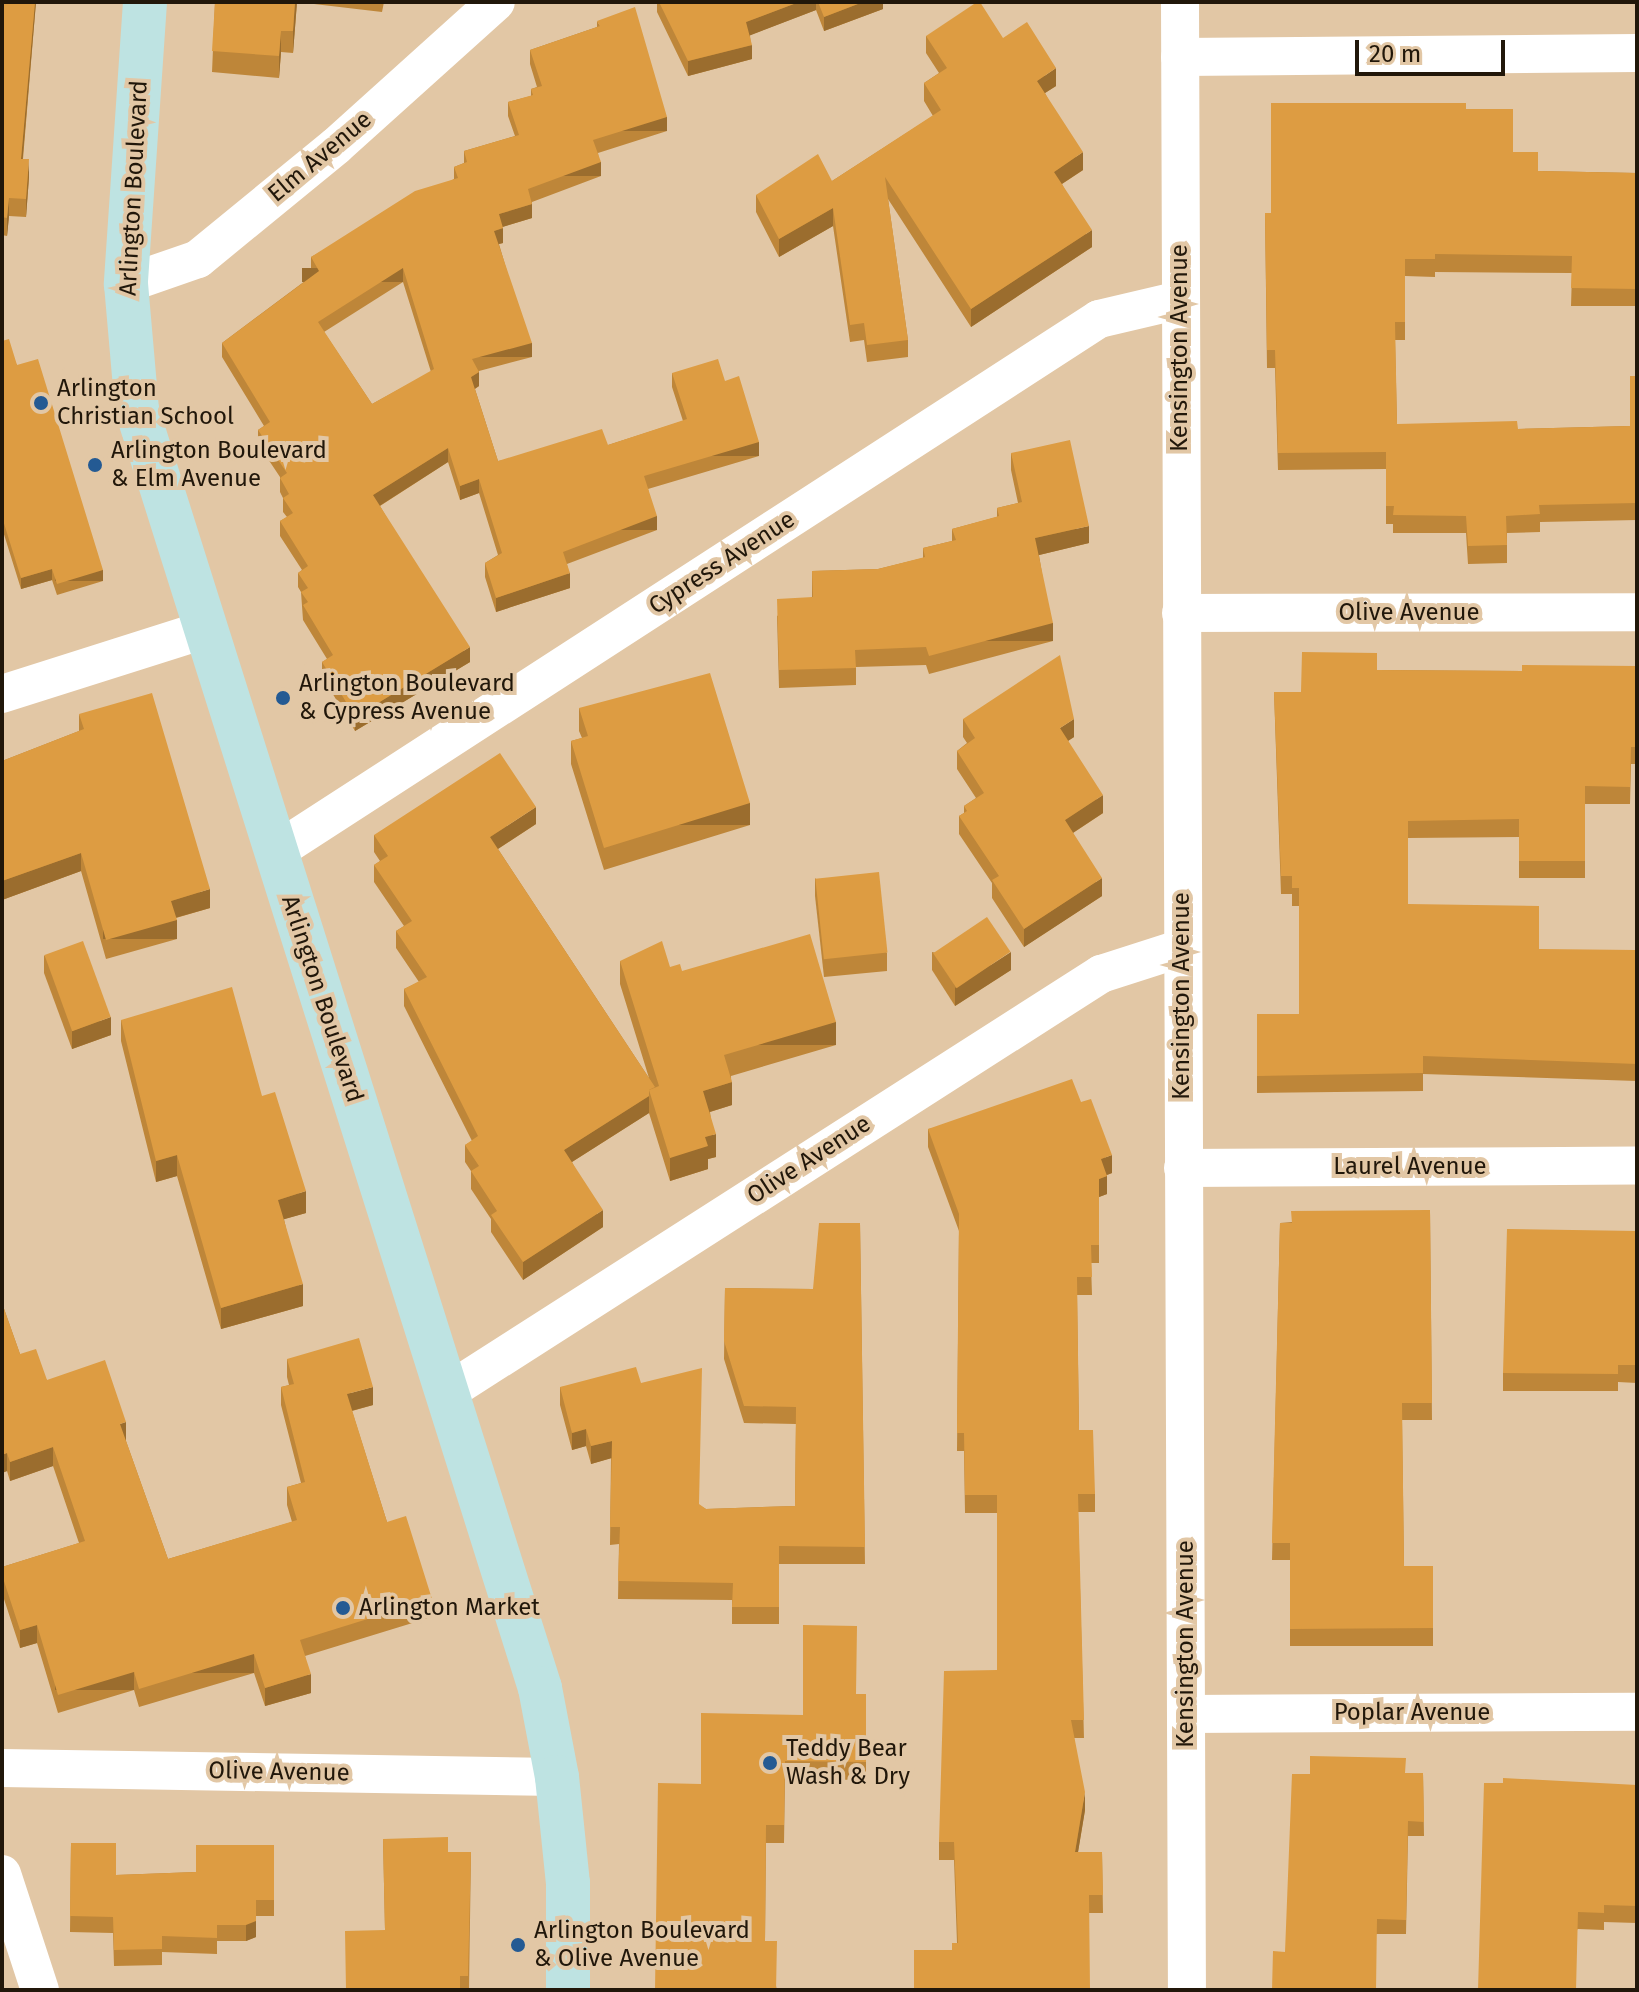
<!DOCTYPE html>
<style>
body{margin:0}
#map{position:relative;width:1639px;height:1992px;overflow:hidden;background:#e2c7a5;font-family:"Fira Sans",sans-serif}
div>[style]{position:absolute}
[style*='--x']{left:calc(var(--x)*1px);top:calc(var(--y)*1px);width:calc(var(--w)*1px);rotate:calc(var(--a)*1deg)}
.street>*{height:38px;margin:-19px;padding:0 19px;transform-origin:19px;border-radius:19px;background:#fff}
.secondary>*{height:44px;margin:-22px;padding:0 22px;transform-origin:22px;border-radius:22px;background:#bee3e2}
.wall>*{inset:0;background:#be8639}
.shaded-wall>*{inset:0;background:#9b6d2e;transform-origin:0 0}
.building>*{inset:0;background:#dd9c42;transform-origin:0 0}
.dots>*{width:22px;height:22px;translate:-50% -50%;box-sizing:border-box;border:4px solid #e2c7a5;border-radius:50%}
span{translate:-50% -50%;white-space:nowrap;text-align:center;line-height:1.15;-webkit-text-stroke:8px #e2c7a5;paint-order:stroke}
.street-label{font-size:24px;color:#21170a}
.poi-label{font-size:24px;color:#21170a}
.left{translate:0 -50%;text-align:left}
.frame{position:absolute;inset:0;border:4px solid #21170a;pointer-events:none}
.scale{position:absolute;left:1355px;top:40px;width:150px;height:36px;box-sizing:border-box;border:4px solid #21170a;border-top:0;padding-left:10px;font-size:24px;line-height:28px;white-space:nowrap;color:#21170a;-webkit-text-stroke:6px #e2c7a5;paint-order:stroke}
</style>
<div id="map">
<div class="street">
<i style="--x:1180;--y:2;--w:1988;--a:89.8"></i>
<i style="--x:1180;--y:57;--w:457;--a:-0.5"></i>
<i style="--x:126;--y:284;--w:76;--a:-19.1"></i>
<i style="--x:198;--y:259;--w:178;--a:-39.3"></i>
<i style="--x:336;--y:146;--w:215;--a:-42"></i>
<i style="--x:1181;--y:613;--w:456;--a:-0.1"></i>
<i style="--x:2;--y:694;--w:212;--a:-17.6"></i>
<i style="--x:275;--y:852;--w:981;--a:-32.9"></i>
<i style="--x:1099;--y:319;--w:83;--a:-13.2"></i>
<i style="--x:1183;--y:1168;--w:454;--a:-0.3"></i>
<i style="--x:446;--y:1393;--w:778;--a:-32.61"></i>
<i style="--x:1101;--y:974;--w:85;--a:-17.8"></i>
<i style="--x:1187;--y:1714;--w:450;--a:-0.3"></i>
<i style="--x:2;--y:1768;--w:555;--a:0.93"></i>
<i style="--x:2;--y:1874;--w:122;--a:71.9"></i>
</div>
<div class="secondary">
<i style="--x:145;--y:2;--w:283;--a:93.9"></i>
<i style="--x:126;--y:284;--w:126;--a:85"></i>
<i style="--x:137;--y:410;--w:1340;--a:72.5"></i>
<i style="--x:540;--y:1688;--w:91;--a:79.2"></i>
<i style="--x:557;--y:1777;--w:107;--a:84.1"></i>
<i style="--x:568;--y:1883;--w:107;--a:90"></i>
</div>
<div class="wall">
<i style="clip-path:polygon(2px 2px,36px 2px,23px 159px,29px 177px,26px 217px,9px 216px,7px 236px,2px 235px)"></i>
<i style="clip-path:polygon(215px 2px,384px 2px,382px 12px,297px 2px,293px 53px,281px 52px,279px 78px,212px 72px)"></i>
<i style="clip-path:polygon(657px 2px,883px 2px,883px 9px,824px 31px,816px 10px,750px 35px,752px 59px,688px 76px,657px 12px)"></i>
<i style="clip-path:polygon(evenodd,597px 21px,667px 131px,598px 153px,601px 176px,532px 202px,532px 218px,502px 227px,503px 243px,499px 244px,532px 357px,479px 371px,479px 386px,475px 389px,498px 461px,608px 445px,683px 421px,672px 387px,672px 373px,725px 381px,759px 456px,648px 489px,657px 530px,567px 564px,570px 588px,496px 612px,485px 577px,485px 563px,498px 555px,479px 493px,460px 500px,448px 462px,380px 506px,470px 662px,355px 731px,322px 676px,322px 662px,327px 659px,303px 620px,301px 592px,298px 587px,298px 573px,302px 570px,280px 536px,280px 521px,287px 517px,283px 512px,283px 498px,280px 492px,280px 477px,258px 444px,258px 430px,264px 426px,222px 357px,222px 343px,313px 275px,311px 271px,311px 257px,454px 179px,454px 167px,464px 163px,464px 151px,515px 136px,508px 116px,508px 102px,531px 96px,531px 89px,537px 87px,530px 64px,530px 50px,597px 27px,597px 21px,403px 282px,431px 372px,372px 404px,324px 332px,403px 282px)"></i>
<i style="clip-path:polygon(926px 36px,1003px 38px,1056px 86px,1045px 93px,1083px 170px,1062px 184px,1092px 247px,971px 327px,888px 199px,908px 340px,908px 357px,867px 362px,864px 340px,850px 342px,833px 226px,779px 257px,756px 212px,756px 195px,832px 181px,933px 116px,924px 101px,924px 83px,939px 73px,926px 53px)"></i>
<i style="clip-path:polygon(1466px 109px,1513px 152px,1538px 171px,1637px 173px,1637px 306px,1571px 306px,1572px 273px,1435px 272px,1435px 277px,1405px 276px,1405px 340px,1395px 340px,1397px 424px,1518px 429px,1630px 426px,1637px 376px,1637px 520px,1540px 522px,1540px 532px,1507px 533px,1507px 563px,1468px 564px,1466px 533px,1393px 533px,1393px 524px,1386px 524px,1386px 469px,1278px 470px,1275px 368px,1267px 368px,1265px 213px,1271px 213px)"></i>
<i style="clip-path:polygon(2px 341px,17px 365px,103px 581px,57px 595px,52px 580px,21px 589px,2px 528px)"></i>
<i style="clip-path:polygon(1011px 453px,1089px 543px,1039px 555px,1053px 641px,929px 674px,926px 665px,856px 667px,856px 685px,779px 688px,777px 616px,812px 597px,812px 571px,878px 569px,923px 558px,923px 548px,952px 541px,952px 529px,997px 517px,997px 508px,1018px 503px,1011px 470px)"></i>
<i style="clip-path:polygon(1637px 666px,1637px 764px,1631px 764px,1630px 804px,1585px 804px,1585px 878px,1519px 878px,1519px 837px,1408px 838px,1408px 904px,1539px 949px,1637px 973px,1637px 1081px,1423px 1074px,1423px 1091px,1257px 1093px,1257px 1014px,1299px 1014px,1299px 906px,1292px 906px,1292px 894px,1281px 894px,1274px 692px,1301px 692px,1377px 670px,1522px 671px)"></i>
<i style="clip-path:polygon(579px 708px,750px 825px,604px 870px,571px 764px,571px 741px,582px 738px,579px 731px)"></i>
<i style="clip-path:polygon(79px 714px,210px 908px,176px 918px,177px 939px,106px 959px,81px 871px,2px 900px,2px 761px,79px 731px)"></i>
<i style="clip-path:polygon(963px 719px,1074px 737px,1068px 741px,1103px 813px,1073px 833px,1102px 896px,1024px 947px,992px 898px,992px 883px,959px 834px,959px 816px,964px 813px,964px 806px,976px 798px,957px 769px,957px 751px,967px 743px,963px 737px)"></i>
<i style="clip-path:polygon(536px 824px,498px 849px,649px 1078px,620px 984px,620px 961px,670px 967px,682px 971px,836px 1045px,731px 1076px,732px 1105px,710px 1112px,716px 1157px,708px 1159px,708px 1169px,670px 1181px,649px 1113px,572px 1162px,603px 1227px,523px 1280px,491px 1232px,491px 1219px,471px 1189px,471px 1171px,465px 1162px,465px 1145px,472px 1141px,404px 1006px,404px 989px,419px 982px,396px 948px,396px 931px,404px 926px,374px 882px,374px 865px,380px 861px,374px 852px,374px 835px)"></i>
<i style="clip-path:polygon(815px 878px,887px 953px,887px 971px,824px 977px,815px 896px)"></i>
<i style="clip-path:polygon(932px 952px,1011px 970px,955px 1006px,932px 970px)"></i>
<i style="clip-path:polygon(44px 955px,111px 1035px,72px 1049px,44px 973px)"></i>
<i style="clip-path:polygon(121px 1020px,262px 1096px,306px 1213px,284px 1219px,303px 1306px,221px 1329px,177px 1176px,156px 1182px,121px 1041px)"></i>
<i style="clip-path:polygon(1081px 1102px,1112px 1173px,1107px 1175px,1107px 1194px,1099px 1197px,1099px 1263px,1091px 1263px,1092px 1295px,1077px 1295px,1079px 1430px,1095px 1494px,1095px 1512px,1078px 1512px,1084px 1738px,1074px 1738px,1085px 1810px,1078px 1852px,1102px 1852px,1103px 1913px,1089px 1913px,952px 1950px,957px 1943px,954px 1860px,939px 1860px,939px 1842px,997px 1670px,997px 1513px,965px 1513px,964px 1451px,957px 1451px,959px 1231px,928px 1147px,928px 1129px)"></i>
<i style="clip-path:polygon(1430px 1210px,1432px 1420px,1402px 1420px,1404px 1566px,1433px 1566px,1433px 1646px,1290px 1646px,1290px 1560px,1272px 1560px,1280px 1223px)"></i>
<i style="clip-path:polygon(860px 1223px,865px 1564px,779px 1564px,779px 1624px,732px 1624px,732px 1600px,618px 1599px,619px 1544px,610px 1545px,611px 1458px,591px 1464px,586px 1446px,572px 1450px,560px 1405px,560px 1387px,641px 1383px,699px 1505px,706px 1509px,795px 1506px,796px 1424px,744px 1423px,724px 1359px,725px 1288px,813px 1289px)"></i>
<i style="clip-path:polygon(1637px 1231px,1637px 1383px,1618px 1382px,1618px 1391px,1503px 1391px,1503px 1373px)"></i>
<i style="clip-path:polygon(2px 1303px,20px 1354px,47px 1380px,126px 1441px,168px 1559px,292px 1522px,287px 1505px,287px 1487px,301px 1483px,281px 1405px,281px 1387px,289px 1385px,287px 1377px,287px 1359px,373px 1405px,352px 1411px,387px 1522px,432px 1617px,305px 1656px,311px 1693px,265px 1706px,254px 1673px,139px 1707px,134px 1690px,58px 1713px,37px 1643px,20px 1648px,2px 1593px,2px 1567px,79px 1543px,53px 1466px,10px 1481px,7px 1471px,2px 1473px)"></i>
<i style="clip-path:polygon(1637px 1511px,1637px 1630px,1635px 1630px,1635px 1536px)"></i>
<i style="clip-path:polygon(857px 1694px,866px 1694px,866px 1780px,785px 1779px,784px 1843px,766px 1843px,765px 1941px,777px 1990px,701px 1784px,803px 1715px)"></i>
<i style="clip-path:polygon(1406px 1773px,1423px 1773px,1424px 1836px,1408px 1836px,1406px 1934px,1377px 1934px,1285px 1952px)"></i>
<i style="clip-path:polygon(1637px 1785px,1637px 1923px,1604px 1922px,1604px 1930px,1578px 1929px,1478px 1990px)"></i>
<i style="clip-path:polygon(383px 1839px,448px 1852px,471px 1852px,469px 1990px,345px 1990px,385px 1930px)"></i>
<i style="clip-path:polygon(71px 1843px,116px 1875px,196px 1872px,274px 1845px,274px 1916px,256px 1916px,256px 1937px,246px 1941px,217px 1941px,217px 1954px,162px 1952px,162px 1965px,114px 1966px,113px 1933px,70px 1932px)"></i>
</div>
<div class="shaded-wall">
<i style="clip-path:polygon(35px 2px,36px 2px,21px 177px,21px 159px)"></i>
<i style="clip-path:polygon(295px 2px,297px 2px,293px 53px,293px 31px)"></i>
<i style="clip-path:polygon(799px 2px,816px 2px,816px 10px,746px 37px,746px 22px)"></i>
<i style="clip-path:polygon(863px 2px,883px 2px,883px 9px,824px 31px,824px 17px)"></i>
<i style="clip-path:polygon(281px 31px,281px 52px,279px 78px,279px 56px)"></i>
<i style="clip-path:polygon(752px 45px,752px 59px,688px 76px,688px 61px)"></i>
<i style="clip-path:polygon(1056px 68px,1056px 86px,1037px 98px,1037px 81px)"></i>
<i style="left:667px;top:117px;width:14px;height:77px;rotate:90deg"></i>
<i style="clip-path:polygon(1083px 152px,1083px 170px,1054px 189px,1054px 172px)"></i>
<i style="clip-path:polygon(29px 159px,29px 177px,26px 217px,26px 199px)"></i>
<i style="left:601px;top:162px;width:14px;height:78px;rotate:90deg"></i>
<i style="clip-path:polygon(9px 198px,9px 216px,7px 236px,7px 218px)"></i>
<i style="clip-path:polygon(532px 204px,532px 218px,499px 228px,499px 214px)"></i>
<i style="clip-path:polygon(833px 208px,833px 226px,779px 257px,779px 239px)"></i>
<i style="clip-path:polygon(503px 228px,503px 243px,494px 245px,494px 231px)"></i>
<i style="clip-path:polygon(1092px 230px,1092px 247px,971px 327px,971px 309px)"></i>
<i style="left:403px;top:268px;width:14px;height:101px;rotate:90deg"></i>
<i style="left:532px;top:343px;width:14px;height:62px;rotate:90deg"></i>
<i style="clip-path:polygon(479px 372px,479px 386px,471px 391px,471px 377px)"></i>
<i style="left:759px;top:442px;width:14px;height:120px;rotate:90deg"></i>
<i style="clip-path:polygon(448px 448px,448px 462px,373px 510px,373px 495px)"></i>
<i style="clip-path:polygon(479px 479px,479px 493px,460px 500px,460px 486px)"></i>
<i style="left:657px;top:516px;width:14px;height:101px;rotate:90deg"></i>
<i style="clip-path:polygon(1089px 526px,1089px 543px,1035px 556px,1035px 538px)"></i>
<i style="clip-path:polygon(52px 569px,52px 580px,21px 589px,21px 578px)"></i>
<i style="left:103px;top:570px;width:11px;height:48px;rotate:90deg"></i>
<i style="clip-path:polygon(570px 573px,570px 588px,496px 612px,496px 598px)"></i>
<i style="left:1053px;top:623px;width:18px;height:128px;rotate:90deg"></i>
<i style="clip-path:polygon(470px 647px,470px 662px,355px 731px,355px 717px)"></i>
<i style="clip-path:polygon(1074px 719px,1074px 737px,1060px 746px,1060px 728px)"></i>
<i style="clip-path:polygon(1103px 795px,1103px 813px,1065px 838px,1065px 820px)"></i>
<i style="left:750px;top:803px;width:22px;height:153px;rotate:90deg"></i>
<i style="clip-path:polygon(536px 807px,536px 824px,490px 854px,490px 837px)"></i>
<i style="clip-path:polygon(81px 853px,81px 871px,2px 900px,2px 881px)"></i>
<i style="clip-path:polygon(1102px 878px,1102px 896px,1024px 947px,1024px 929px)"></i>
<i style="clip-path:polygon(210px 889px,210px 908px,171px 919px,171px 901px)"></i>
<i style="left:177px;top:920px;width:19px;height:74px;rotate:90deg"></i>
<i style="clip-path:polygon(1011px 952px,1011px 970px,955px 1006px,955px 988px)"></i>
<i style="clip-path:polygon(111px 1017px,111px 1035px,72px 1049px,72px 1031px)"></i>
<i style="left:836px;top:1022px;width:23px;height:117px;rotate:90deg"></i>
<i style="clip-path:polygon(732px 1082px,732px 1105px,703px 1114px,703px 1091px)"></i>
<i style="clip-path:polygon(649px 1096px,649px 1113px,564px 1167px,564px 1150px)"></i>
<i style="clip-path:polygon(716px 1134px,716px 1157px,708px 1159px,708px 1169px,670px 1181px,670px 1158px,705px 1137px)"></i>
<i style="clip-path:polygon(177px 1155px,177px 1176px,156px 1182px,156px 1161px)"></i>
<i style="clip-path:polygon(1112px 1155px,1112px 1173px,1101px 1177px,1101px 1159px)"></i>
<i style="clip-path:polygon(1107px 1176px,1107px 1194px,1099px 1197px,1099px 1179px)"></i>
<i style="clip-path:polygon(306px 1191px,306px 1213px,278px 1221px,278px 1200px)"></i>
<i style="clip-path:polygon(603px 1210px,603px 1227px,523px 1280px,523px 1262px)"></i>
<i style="clip-path:polygon(303px 1284px,303px 1306px,221px 1329px,221px 1308px)"></i>
<i style="clip-path:polygon(373px 1387px,373px 1405px,347px 1412px,347px 1394px)"></i>
<i style="clip-path:polygon(126px 1422px,126px 1441px,120px 1443px,120px 1424px)"></i>
<i style="clip-path:polygon(586px 1429px,586px 1446px,572px 1450px,572px 1433px)"></i>
<i style="clip-path:polygon(612px 1441px,612px 1458px,591px 1464px,591px 1446px)"></i>
<i style="clip-path:polygon(53px 1447px,53px 1466px,10px 1481px,10px 1462px)"></i>
<i style="clip-path:polygon(7px 1453px,7px 1471px,2px 1473px,2px 1455px)"></i>
<i style="left:432px;top:1599px;width:18px;height:138px;rotate:90deg"></i>
<i style="clip-path:polygon(37px 1625px,37px 1643px,20px 1648px,20px 1630px)"></i>
<i style="left:254px;top:1654px;width:19px;height:120px;rotate:90deg"></i>
<i style="left:134px;top:1672px;width:18px;height:79px;rotate:90deg"></i>
<i style="clip-path:polygon(311px 1674px,311px 1693px,265px 1706px,265px 1688px)"></i>
<i style="clip-path:polygon(1085px 1792px,1085px 1810px,1075px 1870px,1075px 1852px)"></i>
<i style="clip-path:polygon(256px 1900px,256px 1937px,246px 1941px,246px 1925px)"></i>
</div>
<div class="building">
<i style="clip-path:polygon(2px 2px,35px 2px,21px 159px,29px 159px,26px 199px,9px 198px,7px 218px,2px 217px)"></i>
<i style="clip-path:polygon(215px 2px,295px 2px,293px 31px,281px 31px,279px 56px,212px 51px)"></i>
<i style="clip-path:polygon(659px 2px,799px 2px,746px 22px,752px 45px,688px 61px)"></i>
<i style="clip-path:polygon(818px 2px,863px 2px,824px 17px)"></i>
<i style="clip-path:polygon(977px 2px,980px 2px,1003px 38px,1027px 22px,1056px 68px,1037px 81px,1083px 152px,1054px 172px,1092px 230px,971px 309px,885px 177px,908px 340px,867px 345px,864px 323px,850px 325px,833px 208px,779px 239px,756px 195px,818px 154px,832px 181px,941px 110px,924px 83px,947px 68px,926px 36px)"></i>
<i style="clip-path:polygon(evenodd,635px 7px,667px 117px,593px 140px,601px 162px,528px 189px,532px 204px,499px 214px,503px 228px,494px 231px,532px 343px,472px 359px,479px 372px,471px 377px,498px 461px,602px 429px,608px 445px,687px 419px,672px 373px,718px 359px,725px 381px,739px 376px,759px 442px,644px 476px,657px 516px,563px 552px,570px 573px,496px 598px,485px 563px,502px 553px,479px 479px,460px 486px,448px 448px,373px 495px,470px 647px,355px 717px,322px 662px,333px 655px,303px 605px,308px 602px,301px 592px,308px 588px,298px 573px,308px 566px,280px 521px,293px 513px,283px 498px,289px 494px,280px 478px,287px 473px,258px 430px,270px 422px,222px 343px,319px 271px,311px 257px,415px 191px,458px 178px,454px 167px,467px 162px,464px 151px,519px 135px,508px 102px,533px 95px,531px 89px,542px 86px,530px 50px,600px 26px,597px 21px,635px 7px,403px 268px,434px 369px,372px 404px,318px 322px,403px 268px)"></i>
<i style="clip-path:polygon(1271px 103px,1466px 103px,1466px 109px,1513px 109px,1513px 152px,1538px 152px,1538px 171px,1637px 173px,1637px 289px,1571px 288px,1572px 256px,1435px 254px,1435px 259px,1405px 259px,1405px 322px,1395px 322px,1397px 424px,1517px 421px,1518px 429px,1630px 426px,1630px 376px,1637px 376px,1637px 503px,1539px 505px,1540px 514px,1506px 516px,1507px 545px,1468px 546px,1466px 516px,1393px 515px,1394px 506px,1386px 506px,1386px 452px,1278px 453px,1275px 350px,1267px 350px,1265px 213px,1271px 213px)"></i>
<i style="clip-path:polygon(9px 339px,17px 365px,38px 359px,103px 570px,57px 584px,52px 569px,21px 578px,2px 517px,2px 341px)"></i>
<i style="clip-path:polygon(1070px 440px,1089px 526px,1035px 538px,1053px 623px,929px 656px,926px 647px,855px 650px,856px 668px,779px 670px,777px 599px,813px 597px,812px 571px,878px 569px,925px 557px,923px 548px,956px 540px,952px 529px,999px 516px,997px 508px,1022px 502px,1011px 453px)"></i>
<i style="clip-path:polygon(1302px 652px,1377px 653px,1377px 670px,1522px 671px,1522px 665px,1637px 666px,1637px 747px,1631px 747px,1630px 787px,1585px 786px,1585px 861px,1519px 861px,1519px 819px,1408px 821px,1408px 904px,1539px 906px,1539px 949px,1636px 950px,1635px 973px,1637px 973px,1637px 1064px,1423px 1056px,1423px 1073px,1257px 1076px,1257px 1014px,1299px 1014px,1299px 888px,1292px 888px,1292px 876px,1281px 876px,1274px 692px,1301px 692px)"></i>
<i style="clip-path:polygon(1060px 655px,1074px 719px,1060px 728px,1103px 795px,1065px 820px,1102px 878px,1024px 929px,992px 880px,999px 876px,959px 816px,967px 811px,964px 806px,984px 793px,957px 751px,975px 738px,963px 719px)"></i>
<i style="clip-path:polygon(710px 673px,750px 803px,604px 848px,571px 741px,588px 736px,579px 708px)"></i>
<i style="clip-path:polygon(152px 693px,210px 889px,171px 901px,177px 920px,106px 940px,81px 853px,2px 881px,2px 761px,84px 729px,79px 714px)"></i>
<i style="clip-path:polygon(500px 753px,536px 807px,490px 837px,655px 1087px,649px 1090px,649px 1096px,564px 1150px,603px 1210px,523px 1262px,491px 1215px,497px 1211px,471px 1171px,479px 1166px,465px 1145px,478px 1136px,404px 989px,427px 977px,396px 931px,412px 921px,374px 865px,388px 856px,374px 835px)"></i>
<i style="left:879px;top:872px;width:81px;height:64px;rotate:84deg"></i>
<i style="left:987px;top:917px;width:42px;height:65px;rotate:56deg"></i>
<i style="clip-path:polygon(810px 934px,836px 1022px,724px 1055px,732px 1082px,703px 1091px,716px 1134px,705px 1137px,708px 1146px,670px 1158px,649px 1090px,659px 1086px,620px 961px,662px 941px,670px 967px,680px 964px,682px 971px)"></i>
<i style="left:83px;top:941px;width:81px;height:41px;rotate:70deg"></i>
<i style="clip-path:polygon(232px 987px,262px 1096px,275px 1092px,306px 1191px,278px 1200px,303px 1284px,221px 1308px,177px 1155px,156px 1161px,121px 1020px)"></i>
<i style="clip-path:polygon(1072px 1079px,1081px 1102px,1091px 1099px,1112px 1155px,1101px 1159px,1107px 1176px,1099px 1179px,1099px 1245px,1091px 1245px,1092px 1277px,1077px 1277px,1079px 1430px,1093px 1430px,1095px 1494px,1078px 1494px,1084px 1720px,1071px 1720px,1085px 1792px,1075px 1852px,1102px 1852px,1103px 1895px,1089px 1895px,1090px 1990px,914px 1990px,914px 1950px,952px 1950px,952px 1943px,958px 1943px,954px 1842px,939px 1842px,944px 1671px,997px 1670px,997px 1495px,965px 1495px,964px 1433px,957px 1433px,959px 1214px,928px 1129px)"></i>
<i style="clip-path:polygon(1430px 1210px,1432px 1403px,1402px 1403px,1404px 1566px,1433px 1566px,1433px 1628px,1290px 1629px,1290px 1543px,1272px 1543px,1280px 1223px,1292px 1223px,1291px 1211px)"></i>
<i style="clip-path:polygon(819px 1223px,860px 1223px,865px 1547px,779px 1546px,779px 1607px,732px 1607px,733px 1583px,618px 1581px,620px 1527px,610px 1527px,612px 1441px,591px 1446px,586px 1429px,572px 1433px,560px 1387px,636px 1367px,641px 1383px,702px 1368px,699px 1504px,706px 1509px,795px 1506px,796px 1407px,744px 1406px,724px 1341px,725px 1288px,813px 1289px)"></i>
<i style="clip-path:polygon(1507px 1229px,1637px 1231px,1637px 1365px,1618px 1365px,1618px 1374px,1503px 1373px)"></i>
<i style="clip-path:polygon(2px 1303px,20px 1354px,36px 1349px,47px 1380px,105px 1360px,126px 1422px,120px 1424px,168px 1559px,297px 1520px,287px 1487px,305px 1482px,281px 1387px,294px 1384px,287px 1359px,359px 1338px,373px 1387px,347px 1394px,387px 1522px,406px 1516px,432px 1599px,300px 1640px,311px 1674px,265px 1688px,254px 1654px,139px 1689px,134px 1672px,58px 1695px,37px 1625px,20px 1630px,2px 1575px,2px 1567px,85px 1541px,53px 1447px,10px 1462px,7px 1453px,2px 1455px)"></i>
<i style="left:1635px;top:1511px;width:2px;height:94px"></i>
<i style="clip-path:polygon(803px 1625px,857px 1626px,856px 1694px,866px 1694px,866px 1762px,785px 1761px,784px 1825px,766px 1825px,765px 1941px,777px 1941px,776px 1990px,655px 1990px,658px 1783px,701px 1784px,701px 1713px,803px 1715px)"></i>
<i style="clip-path:polygon(1310px 1756px,1406px 1758px,1405px 1773px,1423px 1773px,1424px 1822px,1408px 1821px,1406px 1920px,1377px 1919px,1376px 1990px,1272px 1990px,1273px 1951px,1285px 1952px,1292px 1774px,1310px 1774px)"></i>
<i style="clip-path:polygon(1503px 1778px,1637px 1785px,1637px 1906px,1604px 1905px,1604px 1913px,1578px 1912px,1576px 1990px,1478px 1990px,1484px 1783px,1503px 1783px)"></i>
<i style="clip-path:polygon(448px 1837px,448px 1852px,471px 1852px,468px 1976px,460px 1976px,460px 1990px,346px 1990px,345px 1931px,385px 1930px,383px 1839px)"></i>
<i style="clip-path:polygon(71px 1843px,116px 1843px,116px 1875px,196px 1872px,196px 1845px,274px 1845px,274px 1900px,256px 1900px,256px 1921px,246px 1925px,217px 1925px,217px 1938px,162px 1936px,162px 1949px,114px 1950px,113px 1917px,70px 1916px)"></i>
</div>
<div class="dots">
<i style="left:41px;top:403px;background:#245a93"></i>
<i style="left:95px;top:465px;background:#245a93"></i>
<i style="left:283px;top:698px;background:#245a93"></i>
<i style="left:343px;top:1608px;background:#245a93"></i>
<i style="left:770px;top:1763px;background:#245a93"></i>
<i style="left:518px;top:1945px;background:#245a93"></i>
</div>
<div class="street-label">
<span style="left:320px;top:157px;rotate:-40deg">Elm Avenue</span>
<span style="left:134px;top:188px;rotate:-87deg">Arlington Boulevard</span>
<span style="left:1180px;top:348px;rotate:-90deg">Kensington Avenue</span>
<span style="left:722px;top:563px;rotate:-33deg">Cypress Avenue</span>
<span style="left:1409px;top:613px">Olive Avenue</span>
<span style="left:1182px;top:996px;rotate:-90deg">Kensington Avenue</span>
<span style="left:322px;top:999px;rotate:72deg">Arlington Boulevard</span>
<span style="left:809px;top:1160px;rotate:-33deg">Olive Avenue</span>
<span style="left:1410px;top:1167px">Laurel Avenue</span>
<span style="left:1186px;top:1644px;rotate:-90deg">Kensington Avenue</span>
<span style="left:1412px;top:1713px">Poplar Avenue</span>
<span style="left:279px;top:1772px;rotate:1deg">Olive Avenue</span>
</div>
<div class="poi-label">
<span class="left" style="left:57px;top:403px">Arlington<br>Christian School</span>
<span class="left" style="left:111px;top:465px">Arlington Boulevard<br>&amp; Elm Avenue</span>
<span class="left" style="left:299px;top:698px">Arlington Boulevard<br>&amp; Cypress Avenue</span>
<span class="left" style="left:359px;top:1608px">Arlington Market</span>
<span class="left" style="left:786px;top:1763px">Teddy Bear<br>Wash &amp; Dry</span>
<span class="left" style="left:534px;top:1945px">Arlington Boulevard<br>&amp; Olive Avenue</span>
</div>
<div class="frame"></div>
<div class="scale">20 m</div>
</div>
